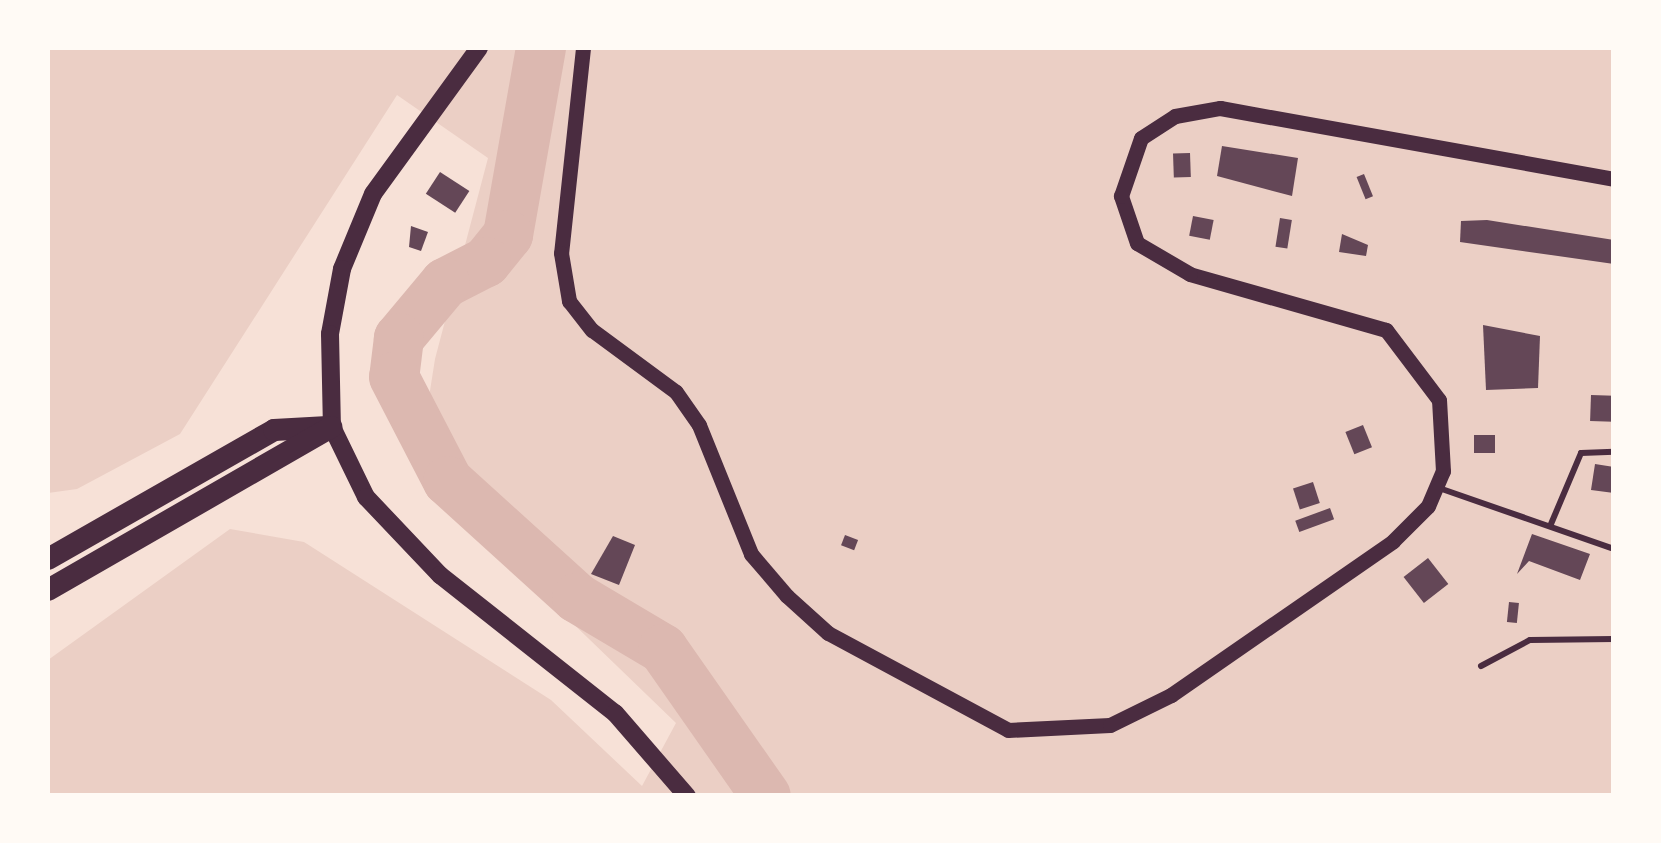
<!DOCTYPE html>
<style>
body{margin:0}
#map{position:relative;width:1661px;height:843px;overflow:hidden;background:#f7e1d7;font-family:Bitter,serif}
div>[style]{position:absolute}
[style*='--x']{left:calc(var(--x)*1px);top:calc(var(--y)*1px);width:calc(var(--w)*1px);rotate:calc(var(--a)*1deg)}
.green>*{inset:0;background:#ebcfc5}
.river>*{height:50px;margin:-25px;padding:0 25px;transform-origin:25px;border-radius:25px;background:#dcb8b0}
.building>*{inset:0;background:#644757;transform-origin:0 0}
.service>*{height:6px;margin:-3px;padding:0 3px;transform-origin:3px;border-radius:3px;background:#4a2c40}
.tertiary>*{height:15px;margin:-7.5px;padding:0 7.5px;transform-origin:7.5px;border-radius:7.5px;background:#4a2c40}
.secondary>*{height:18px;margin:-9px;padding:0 9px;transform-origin:9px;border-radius:9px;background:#4a2c40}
.motorway>*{height:22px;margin:-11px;padding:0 11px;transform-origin:11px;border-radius:11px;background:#4a2c40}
span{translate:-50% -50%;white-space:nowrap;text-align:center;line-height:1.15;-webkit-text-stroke:8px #fffaf5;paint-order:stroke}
.frame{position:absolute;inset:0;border:50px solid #fffaf5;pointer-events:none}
</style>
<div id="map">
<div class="green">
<i style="clip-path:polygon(48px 48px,1613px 48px,1613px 795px,48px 795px,48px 660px,230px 529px,304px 542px,551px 700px,642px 786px,676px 723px,417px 473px,435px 359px,488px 158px,397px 95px,180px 434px,77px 489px,48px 493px)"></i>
</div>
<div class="river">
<i style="--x:541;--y:48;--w:190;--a:100"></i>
<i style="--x:508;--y:235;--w:35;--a:129"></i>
<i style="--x:486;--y:262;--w:46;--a:152.9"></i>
<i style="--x:445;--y:283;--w:72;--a:129.9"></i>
<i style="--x:399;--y:338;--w:39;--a:97"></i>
<i style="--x:394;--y:377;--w:117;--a:62.6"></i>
<i style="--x:448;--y:481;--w:174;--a:42.2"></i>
<i style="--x:577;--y:598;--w:100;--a:30.7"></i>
<i style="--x:663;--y:649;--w:179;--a:55"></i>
</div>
<div class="building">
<i style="clip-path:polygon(1222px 146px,1298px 158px,1292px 196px,1217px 176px)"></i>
<i style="left:1190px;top:153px;width:24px;height:17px;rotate:88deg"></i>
<i style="left:440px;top:172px;width:35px;height:26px;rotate:33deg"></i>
<i style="left:1364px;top:174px;width:24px;height:8px;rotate:68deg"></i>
<i style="left:1193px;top:216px;width:21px;height:20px;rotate:11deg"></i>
<i style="left:1280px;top:218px;width:12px;height:29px;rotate:9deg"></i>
<i style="clip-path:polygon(1487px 220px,1614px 240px,1614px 264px,1460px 242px,1461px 221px)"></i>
<i style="clip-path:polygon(411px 226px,428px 232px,421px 251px,409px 247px)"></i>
<i style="clip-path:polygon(1342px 234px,1368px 245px,1366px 256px,1339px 252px)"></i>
<i style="clip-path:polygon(1483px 325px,1540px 336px,1538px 388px,1486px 390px)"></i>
<i style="left:1591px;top:395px;width:23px;height:26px;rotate:2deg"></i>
<i style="left:1363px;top:425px;width:24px;height:19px;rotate:68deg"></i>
<i style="left:1474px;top:435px;width:21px;height:18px"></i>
<i style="clip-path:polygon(1595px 464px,1614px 467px,1614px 493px,1591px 490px)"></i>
<i style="left:1313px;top:482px;width:22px;height:21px;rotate:72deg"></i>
<i style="left:1330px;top:508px;width:12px;height:37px;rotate:70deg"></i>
<i style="clip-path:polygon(1532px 534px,1590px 554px,1580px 580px,1529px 561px,1517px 574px)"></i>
<i style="left:845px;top:535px;width:14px;height:11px;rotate:21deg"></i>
<i style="clip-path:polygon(613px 536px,635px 545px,619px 585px,591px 574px)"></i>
<i style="left:1428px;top:558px;width:33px;height:31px;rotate:52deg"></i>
<i style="left:1509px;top:602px;width:10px;height:20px;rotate:6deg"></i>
</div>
<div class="service">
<i style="--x:1439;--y:488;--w:185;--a:19.2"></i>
<i style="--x:1551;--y:524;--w:77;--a:-67.1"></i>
<i style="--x:1581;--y:453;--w:33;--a:-2"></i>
<i style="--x:1481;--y:666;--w:55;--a:-28"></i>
<i style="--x:1530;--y:640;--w:84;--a:-0.7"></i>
</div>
<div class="tertiary">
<i style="--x:583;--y:48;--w:206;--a:96.1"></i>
<i style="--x:561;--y:253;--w:49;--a:80.5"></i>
<i style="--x:569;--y:301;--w:37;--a:52"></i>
<i style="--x:592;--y:330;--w:104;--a:36.4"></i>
<i style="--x:676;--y:392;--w:40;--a:55.1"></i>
<i style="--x:699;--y:425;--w:139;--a:68"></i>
<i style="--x:751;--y:554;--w:55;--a:49.4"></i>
<i style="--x:787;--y:596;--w:55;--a:42.1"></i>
<i style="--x:828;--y:633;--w:204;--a:28.3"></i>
<i style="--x:1008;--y:730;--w:102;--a:-2.8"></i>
<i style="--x:1110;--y:725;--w:68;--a:-26.2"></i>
<i style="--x:1171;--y:695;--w:270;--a:-34.7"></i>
<i style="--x:1393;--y:541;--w:49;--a:-45"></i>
<i style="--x:1428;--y:506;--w:38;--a:-67"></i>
<i style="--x:1443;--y:471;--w:71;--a:-93.2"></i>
<i style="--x:1439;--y:400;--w:88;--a:-127.1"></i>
<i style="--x:1386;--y:330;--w:204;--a:-164.1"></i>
<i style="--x:1190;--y:274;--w:61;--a:-149.7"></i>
<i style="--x:1137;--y:243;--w:50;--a:-108.8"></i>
<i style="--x:1121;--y:196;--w:61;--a:-71"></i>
<i style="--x:1141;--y:138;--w:40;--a:-32.9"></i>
<i style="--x:1175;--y:116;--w:46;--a:-10.1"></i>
<i style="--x:1220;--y:108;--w:400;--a:10.2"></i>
</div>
<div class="secondary">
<i style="--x:479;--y:48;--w:180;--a:126"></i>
<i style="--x:373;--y:194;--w:81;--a:112.5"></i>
<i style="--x:342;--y:269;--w:66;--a:100.5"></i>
<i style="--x:330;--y:334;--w:93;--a:88.8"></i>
<i style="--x:332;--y:427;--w:78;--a:64.1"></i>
<i style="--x:366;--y:497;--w:108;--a:46.5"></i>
<i style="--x:440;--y:575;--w:223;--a:38.3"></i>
<i style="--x:615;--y:713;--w:110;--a:49.1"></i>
</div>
<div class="motorway">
<i style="--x:48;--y:559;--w:260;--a:-29.7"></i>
<i style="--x:274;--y:430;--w:54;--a:-3.2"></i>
<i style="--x:48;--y:590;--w:327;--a:-29.9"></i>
</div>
<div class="frame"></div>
</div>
